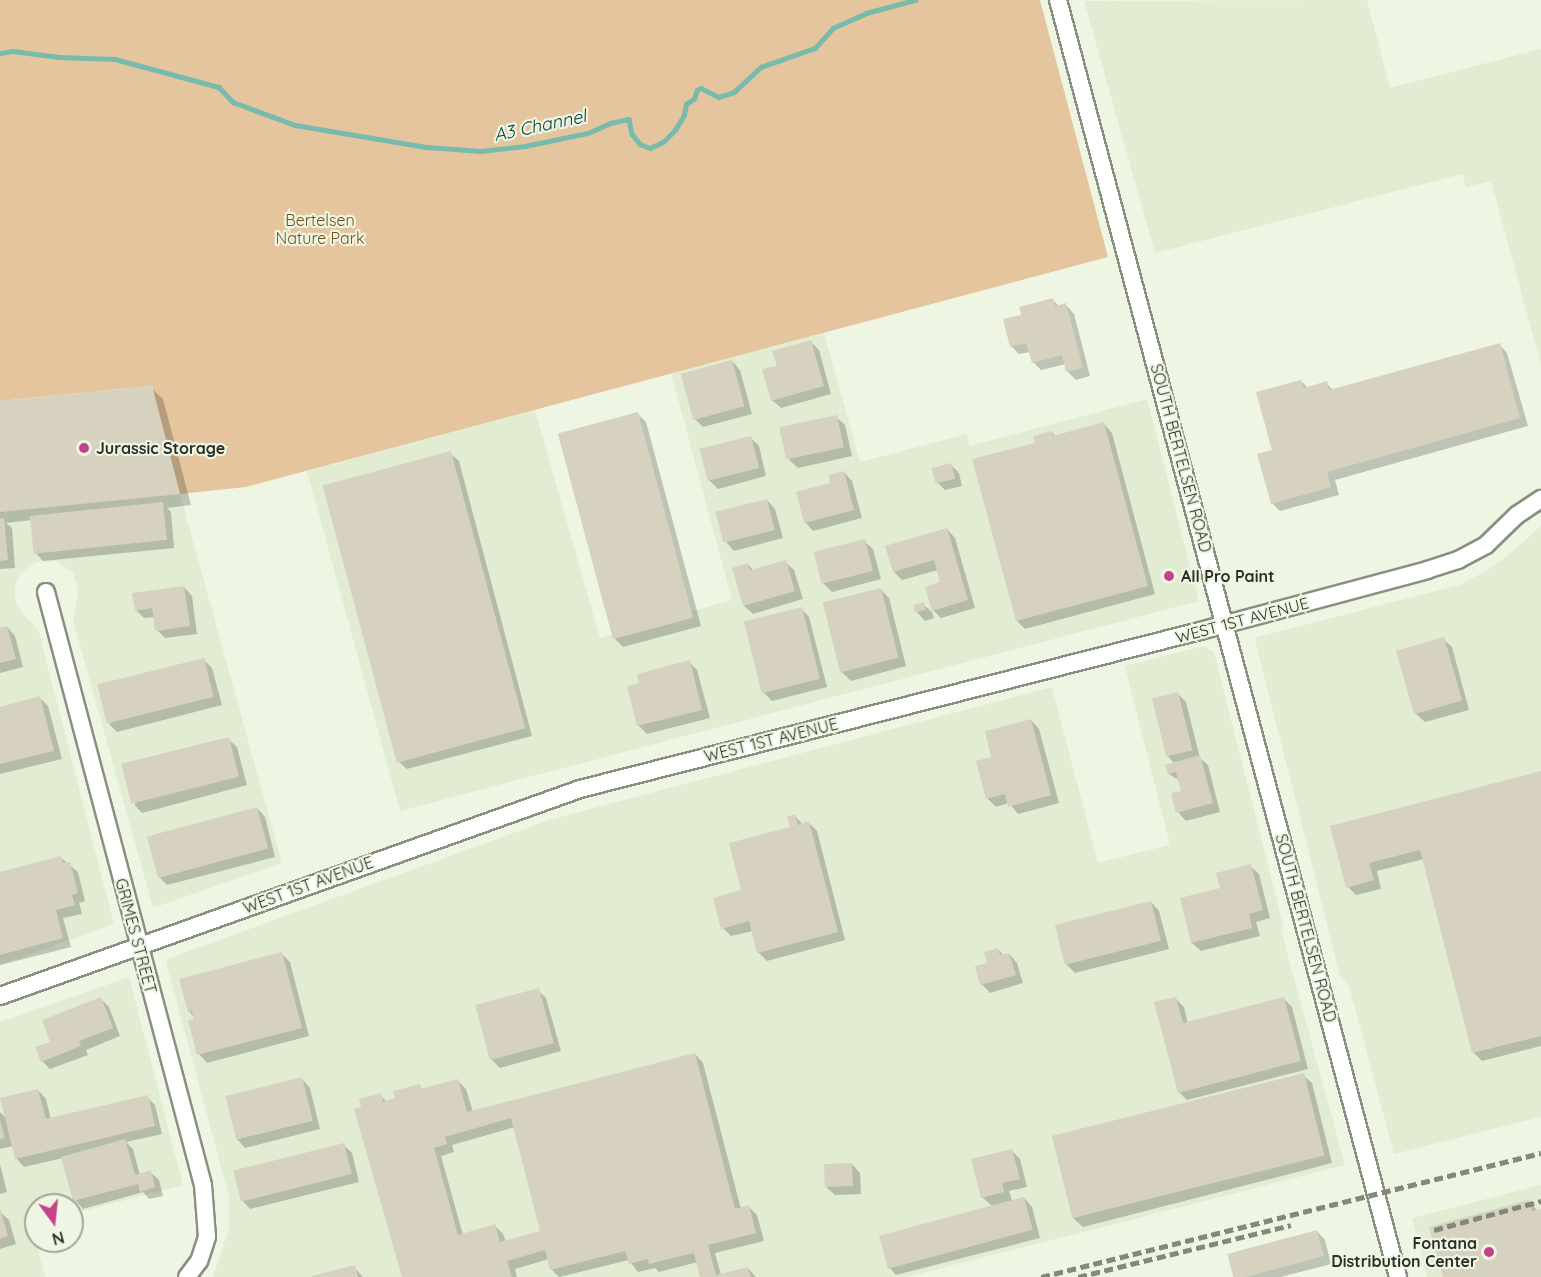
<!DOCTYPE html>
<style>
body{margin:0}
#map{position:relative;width:1541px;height:1277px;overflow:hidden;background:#eef6e3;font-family:Quicksand,sans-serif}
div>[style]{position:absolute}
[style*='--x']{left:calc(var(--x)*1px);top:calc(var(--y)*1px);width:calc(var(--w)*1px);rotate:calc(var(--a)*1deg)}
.built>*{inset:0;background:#e1ecd2}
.green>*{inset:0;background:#e5c59e}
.shadow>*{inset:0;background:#0003}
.stream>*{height:4.5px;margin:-2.25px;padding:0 2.25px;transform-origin:2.25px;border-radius:2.25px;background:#78bbad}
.building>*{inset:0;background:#d6d2bf;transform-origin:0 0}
.roads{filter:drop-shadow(2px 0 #89907f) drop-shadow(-2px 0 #89907f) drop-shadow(0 2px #89907f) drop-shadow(0 -2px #89907f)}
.minor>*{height:16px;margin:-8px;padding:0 8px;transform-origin:8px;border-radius:8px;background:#fff}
.rail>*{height:4.5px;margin-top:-2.25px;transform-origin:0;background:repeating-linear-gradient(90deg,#83887c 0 9px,transparent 0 13.5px)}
.dots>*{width:16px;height:16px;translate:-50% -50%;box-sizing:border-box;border:3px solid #eef6e3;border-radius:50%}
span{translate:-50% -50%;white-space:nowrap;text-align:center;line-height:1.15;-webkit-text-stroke:4.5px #eef6e3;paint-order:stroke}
.park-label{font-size:16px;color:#724e1c}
.poi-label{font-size:16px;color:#2c2f28;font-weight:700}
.left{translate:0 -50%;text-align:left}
.right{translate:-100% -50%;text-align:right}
.street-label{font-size:16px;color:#2c2f28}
.water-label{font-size:18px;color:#024239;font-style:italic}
.north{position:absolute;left:24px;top:1193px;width:60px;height:60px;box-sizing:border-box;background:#eef6e3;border:2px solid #a0a698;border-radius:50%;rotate:165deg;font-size:16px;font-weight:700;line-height:24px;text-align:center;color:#2c2f28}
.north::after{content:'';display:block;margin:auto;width:21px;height:27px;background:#c44289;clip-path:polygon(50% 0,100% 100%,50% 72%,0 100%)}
</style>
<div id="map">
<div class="built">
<i style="clip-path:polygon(1367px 0,1390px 88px,1541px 49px,1541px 365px,1491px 181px,1466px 187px,1462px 174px,1155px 253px,1084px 1px)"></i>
<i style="clip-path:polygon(824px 333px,860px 462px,966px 434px,970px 446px,1147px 399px,1199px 601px,400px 811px,307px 471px,535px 410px,600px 638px,613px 634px,602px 596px,675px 576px,685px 613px,732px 600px,671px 373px)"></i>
<i style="clip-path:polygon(180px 494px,282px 863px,153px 908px,73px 620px,78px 595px,77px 585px,73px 573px,57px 561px,36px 562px,19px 575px,15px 587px,15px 600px,22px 613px,38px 629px,114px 924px,0 965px,0 512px)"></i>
<i style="clip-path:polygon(1541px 526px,1541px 1117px,1394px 1154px,1349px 986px,1340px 976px,1255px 640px,1257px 637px,1459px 585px,1486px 571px,1511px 553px)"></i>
<i style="clip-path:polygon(1203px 646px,1214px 652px,1284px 929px,1281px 930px,1345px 1165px,907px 1277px,213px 1277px,229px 1229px,229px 1197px,166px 962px,167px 959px,552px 819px,1052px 687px,1098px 863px,1170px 845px,1125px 666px)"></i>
<i style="clip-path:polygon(129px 977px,183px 1185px,72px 1214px,72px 1205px,36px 1205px,36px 1224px,32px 1225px,45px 1277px,0 1277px,0 1022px)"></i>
<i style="clip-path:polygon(1541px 1185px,1541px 1277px,1427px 1277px,1412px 1218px)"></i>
</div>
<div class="green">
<i style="clip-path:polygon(0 0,1040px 0,1108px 257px,246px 487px,180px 494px,152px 386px,0 401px)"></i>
</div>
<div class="shadow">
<i style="clip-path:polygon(1053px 300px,1060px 307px,1066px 305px,1074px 314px,1090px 376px,1076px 380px,1068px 372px,1066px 364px,1041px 370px,1033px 362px,1030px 352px,1019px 354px,1011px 346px)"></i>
<i style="clip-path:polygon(811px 342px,819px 350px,831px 394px,781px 408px,772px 400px)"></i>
<i style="clip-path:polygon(1499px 344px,1507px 353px,1528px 426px,1335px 480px,1339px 495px,1280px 511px,1272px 503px,1274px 451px,1301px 381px,1308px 388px,1326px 383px,1333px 390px)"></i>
<i style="clip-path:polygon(732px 361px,740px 370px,752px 414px,703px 427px,695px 419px)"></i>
<i style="clip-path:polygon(151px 388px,163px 399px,191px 505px,167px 508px,171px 512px,174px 548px,43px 561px,35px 552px,32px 520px,6px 523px,12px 528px,15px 568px,0 569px,0 403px)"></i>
<i style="clip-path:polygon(638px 414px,646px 422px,701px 626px,623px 647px,615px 639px)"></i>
<i style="clip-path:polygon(836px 417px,845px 425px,852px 456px,798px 468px,789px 460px)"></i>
<i style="clip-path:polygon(1104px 424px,1112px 433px,1155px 594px,1025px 629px,1017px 621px,1037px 444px,1052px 432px,1056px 437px)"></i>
<i style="clip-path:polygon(750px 437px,759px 446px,766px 476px,718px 489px,709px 480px)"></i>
<i style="clip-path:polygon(450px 453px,459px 461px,532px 736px,407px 769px,398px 761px)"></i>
<i style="clip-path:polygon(950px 464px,959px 473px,962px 486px,945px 490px,937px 482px)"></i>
<i style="clip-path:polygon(844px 472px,852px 481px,862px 518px,813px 531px,805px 522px)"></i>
<i style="clip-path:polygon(767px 500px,775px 509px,783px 538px,734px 551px,726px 542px)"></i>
<i style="clip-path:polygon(947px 529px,955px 538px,975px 608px,941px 618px,933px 610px,942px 583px,938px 570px,902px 580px,894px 572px)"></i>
<i style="clip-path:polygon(864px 541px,873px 549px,881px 579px,832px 592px,824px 584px,816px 553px)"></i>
<i style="clip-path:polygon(785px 562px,794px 570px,803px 599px,753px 614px,744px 606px,733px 569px,748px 564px,754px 571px)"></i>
<i style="clip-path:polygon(184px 587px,192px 596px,197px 634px,165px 638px,157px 630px,155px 617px,144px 618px,136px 610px)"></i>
<i style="clip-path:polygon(880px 589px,889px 598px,906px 666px,851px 681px,842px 672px)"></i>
<i style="clip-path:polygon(923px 604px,932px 612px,934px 618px,925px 621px,917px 612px)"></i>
<i style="clip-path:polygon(801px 608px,809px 617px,827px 687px,772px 701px,764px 693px)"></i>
<i style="clip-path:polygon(7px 627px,15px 636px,23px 667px,0 673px,0 629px)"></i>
<i style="clip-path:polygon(1443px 639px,1452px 647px,1469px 710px,1425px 722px,1416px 714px)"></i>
<i style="clip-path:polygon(203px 659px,212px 668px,222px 705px,117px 732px,109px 724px)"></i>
<i style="clip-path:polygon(689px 662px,697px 670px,710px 718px,647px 734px,639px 726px,629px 687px)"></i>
<i style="clip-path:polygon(1178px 694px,1186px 702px,1200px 758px,1208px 765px,1220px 812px,1186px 821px,1178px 812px,1183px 792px,1180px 781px,1169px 774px,1167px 766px,1175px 764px,1167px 755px)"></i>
<i style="clip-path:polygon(40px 698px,48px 706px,62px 759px,0 774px,0 708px)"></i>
<i style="clip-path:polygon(1031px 720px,1039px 729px,1059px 803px,1018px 814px,1009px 803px,996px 807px,988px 799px,978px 762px,993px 758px)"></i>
<i style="clip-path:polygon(228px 739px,237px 747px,247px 785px,142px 813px,134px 804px)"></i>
<i style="clip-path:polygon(1541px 773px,1541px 1046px,1482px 1061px,1474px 1053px,1424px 859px,1377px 871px,1381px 889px,1356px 895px,1348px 887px,1332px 827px)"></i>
<i style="clip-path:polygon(257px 808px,265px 817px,275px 857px,167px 885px,158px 876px)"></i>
<i style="clip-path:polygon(795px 816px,803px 825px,809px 823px,817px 831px,845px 940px,767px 961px,758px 952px,753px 931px,731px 936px,723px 928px,743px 891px,792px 828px)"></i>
<i style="clip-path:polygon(61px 858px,78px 872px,85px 901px,79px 903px,82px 914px,63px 918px,71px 947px,0 965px,0 874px)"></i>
<i style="clip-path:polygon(1250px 866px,1259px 874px,1270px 918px,1256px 922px,1260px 936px,1201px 951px,1192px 943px,1181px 899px,1222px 889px)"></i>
<i style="clip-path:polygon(1151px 902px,1159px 911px,1169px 949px,1075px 973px,1066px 964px)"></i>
<i style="clip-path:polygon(998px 949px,1004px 956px,1009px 954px,1017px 963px,1023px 983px,990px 993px,982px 984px)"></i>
<i style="clip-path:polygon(282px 954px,290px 962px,309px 1036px,207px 1063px,199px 1054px,196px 1020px,189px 1011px)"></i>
<i style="clip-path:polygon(538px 990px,546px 998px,561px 1051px,500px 1068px,491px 1059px)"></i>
<i style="clip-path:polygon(101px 999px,109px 1007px,120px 1036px,86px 1050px,88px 1055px,50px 1069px,42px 1061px,52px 1042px)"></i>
<i style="clip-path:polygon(1176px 999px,1184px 1007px,1188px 1024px,1284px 999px,1292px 1007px,1308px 1069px,1187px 1100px,1179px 1092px)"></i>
<i style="clip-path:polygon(evenodd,695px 1054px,703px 1063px,741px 1209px,749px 1207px,757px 1215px,764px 1241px,715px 1253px,721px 1275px,748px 1268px,756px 1277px,700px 1277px,698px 1262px,659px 1272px,655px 1268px,638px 1272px,629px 1260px,559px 1277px,551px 1269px,549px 1259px,515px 1269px,517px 1277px,403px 1277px,363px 1108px,380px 1095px,387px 1102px,419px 1086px,423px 1090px,458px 1081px,466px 1089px,473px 1112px,695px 1054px,515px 1127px,542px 1232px,506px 1242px,503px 1234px,495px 1226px,463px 1235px,441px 1156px,454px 1152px,452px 1145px,515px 1127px)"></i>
<i style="clip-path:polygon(1303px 1075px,1312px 1083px,1332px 1163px,1083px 1227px,1074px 1219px,1054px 1139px)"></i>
<i style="clip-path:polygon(302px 1079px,310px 1088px,320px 1129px,245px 1148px,237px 1139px)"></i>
<i style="clip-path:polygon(38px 1090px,46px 1099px,51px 1120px,147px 1097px,155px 1105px,162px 1134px,126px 1142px,133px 1149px,140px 1175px,150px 1172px,159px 1180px,163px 1196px,149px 1199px,143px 1192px,83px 1209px,75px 1200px,63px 1158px,24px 1167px,16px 1158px,13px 1146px,0 1149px,0 1112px,6px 1118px)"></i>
<i style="clip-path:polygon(344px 1145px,352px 1153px,359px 1182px,250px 1209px,242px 1200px)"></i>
<i style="clip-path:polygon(1012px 1151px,1020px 1159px,1027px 1187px,1009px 1191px,1012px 1201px,1024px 1198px,1032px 1207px,1040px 1238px,896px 1275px,888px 1266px,992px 1206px,982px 1197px)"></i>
<i style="clip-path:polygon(0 1164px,7px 1192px,0 1194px)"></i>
<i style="clip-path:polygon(852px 1164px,860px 1173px,861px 1194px,835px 1195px,826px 1187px)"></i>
<i style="clip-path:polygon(1529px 1202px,1538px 1211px,1541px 1210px,1541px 1277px,1444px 1277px)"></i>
<i style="clip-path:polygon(0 1212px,9px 1220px,16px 1244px,0 1249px)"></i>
<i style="clip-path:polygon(1317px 1231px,1325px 1240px,1331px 1264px,1281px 1277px,1235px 1277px,1229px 1254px)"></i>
<i style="clip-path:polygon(354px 1267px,363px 1277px,315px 1277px)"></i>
</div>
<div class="stream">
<i style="--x:0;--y:53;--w:13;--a:-9"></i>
<i style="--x:13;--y:51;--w:46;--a:7.4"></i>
<i style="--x:59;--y:57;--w:56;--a:2"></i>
<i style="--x:115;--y:59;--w:108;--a:15.1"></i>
<i style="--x:219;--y:87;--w:21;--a:47"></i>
<i style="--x:233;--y:102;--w:66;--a:20.4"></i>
<i style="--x:295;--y:125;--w:134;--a:9.5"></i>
<i style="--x:427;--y:147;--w:54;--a:4.2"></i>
<i style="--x:481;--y:151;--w:44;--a:-6.5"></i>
<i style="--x:525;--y:146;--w:64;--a:-11.7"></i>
<i style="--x:588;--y:133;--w:24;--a:-24"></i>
<i style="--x:610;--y:123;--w:19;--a:-12"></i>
<i style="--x:629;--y:119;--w:15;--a:79"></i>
<i style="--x:632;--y:134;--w:13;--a:51"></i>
<i style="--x:640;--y:144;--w:11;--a:22"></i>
<i style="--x:650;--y:148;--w:14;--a:-25"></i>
<i style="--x:663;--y:142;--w:17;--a:-45"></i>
<i style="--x:675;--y:130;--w:17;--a:-59"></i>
<i style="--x:684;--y:115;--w:11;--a:-80"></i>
<i style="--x:686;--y:104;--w:9;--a:-32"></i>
<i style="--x:694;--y:99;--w:9;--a:-72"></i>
<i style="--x:697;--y:90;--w:4;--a:-27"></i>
<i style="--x:701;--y:88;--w:20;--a:27"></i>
<i style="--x:719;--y:97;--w:16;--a:-18"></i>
<i style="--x:734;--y:92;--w:37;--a:-43"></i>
<i style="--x:761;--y:67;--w:57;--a:-19.4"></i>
<i style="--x:815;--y:48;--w:27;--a:-48"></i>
<i style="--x:833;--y:28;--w:36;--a:-24"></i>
<i style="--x:866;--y:13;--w:51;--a:-14.9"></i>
</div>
<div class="building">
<i style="clip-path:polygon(1053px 298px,1055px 306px,1066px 303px,1083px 368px,1066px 372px,1062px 355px,1032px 363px,1026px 343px,1010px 347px,1003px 319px,1021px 315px,1019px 307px)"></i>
<i style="clip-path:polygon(811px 340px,824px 386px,771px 401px,762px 369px,777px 366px,772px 351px)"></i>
<i style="clip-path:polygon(1500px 343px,1520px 418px,1327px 472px,1331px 487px,1271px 504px,1257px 454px,1272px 450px,1256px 392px,1301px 380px,1304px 388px,1327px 381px,1329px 390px)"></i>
<i style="left:732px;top:360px;width:48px;height:53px;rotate:75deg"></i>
<i style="clip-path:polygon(152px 386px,180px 494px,0 512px,0 401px)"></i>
<i style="left:638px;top:412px;width:213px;height:83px;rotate:75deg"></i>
<i style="left:837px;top:415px;width:33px;height:59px;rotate:78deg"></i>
<i style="clip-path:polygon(1104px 422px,1148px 586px,1016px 621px,972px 459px,1035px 443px,1033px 436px,1052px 431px,1053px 436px)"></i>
<i style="left:751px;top:436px;width:33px;height:53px;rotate:76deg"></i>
<i style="left:451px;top:451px;width:287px;height:133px;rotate:75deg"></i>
<i style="left:951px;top:463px;width:16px;height:20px;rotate:75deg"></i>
<i style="clip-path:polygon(844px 471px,854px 510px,804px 523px,796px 492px,830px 483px,829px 475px)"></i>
<i style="left:767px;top:499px;width:32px;height:53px;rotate:76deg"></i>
<i style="left:163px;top:502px;width:38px;height:134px;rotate:84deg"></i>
<i style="clip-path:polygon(4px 518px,8px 560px,0 561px,0 519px)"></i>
<i style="clip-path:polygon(947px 528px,968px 600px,932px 611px,925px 587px,940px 582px,934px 560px,893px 572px,885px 546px)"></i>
<i style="left:865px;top:539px;width:33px;height:53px;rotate:76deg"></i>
<i style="clip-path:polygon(786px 560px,795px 591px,743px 606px,732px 568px,748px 563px,750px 570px)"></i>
<i style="clip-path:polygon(184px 586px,190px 626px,155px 631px,152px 608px,135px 611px,132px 593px)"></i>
<i style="left:881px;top:588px;width:72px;height:60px;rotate:76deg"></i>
<i style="left:924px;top:602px;width:8px;height:11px;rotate:76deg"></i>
<i style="left:802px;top:607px;width:74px;height:60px;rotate:76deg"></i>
<i style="clip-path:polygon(7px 626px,16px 659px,0 663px,0 628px)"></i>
<i style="left:1444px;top:637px;width:66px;height:50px;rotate:74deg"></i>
<i style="left:204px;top:658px;width:40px;height:110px;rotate:76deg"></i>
<i style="clip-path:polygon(690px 660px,702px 710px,637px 726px,627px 686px,639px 683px,637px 674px)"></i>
<i style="left:1178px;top:692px;width:60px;height:27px;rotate:76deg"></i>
<i style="clip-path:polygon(40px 696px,54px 751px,0 764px,0 707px)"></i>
<i style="clip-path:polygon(1031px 719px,1051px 795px,1008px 807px,1005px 794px,986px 799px,976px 761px,991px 757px,985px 731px)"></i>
<i style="left:229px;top:737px;width:41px;height:111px;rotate:76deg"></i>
<i style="clip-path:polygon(1200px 755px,1213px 803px,1176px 813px,1171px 793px,1181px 791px,1176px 772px,1168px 774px,1165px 765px)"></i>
<i style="clip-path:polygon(1541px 771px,1541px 1036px,1472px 1053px,1420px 850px,1369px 863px,1374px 880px,1346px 888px,1330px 826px)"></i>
<i style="left:257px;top:807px;width:43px;height:114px;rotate:75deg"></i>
<i style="clip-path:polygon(795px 814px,798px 825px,809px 821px,838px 932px,757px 953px,749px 921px,721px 929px,713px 898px,741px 890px,729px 843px,790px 827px,787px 817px)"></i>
<i style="clip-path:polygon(61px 856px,63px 863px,70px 862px,78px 893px,72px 895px,75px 905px,56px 910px,63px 938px,0 955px,0 872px)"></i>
<i style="clip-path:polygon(1251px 864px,1263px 910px,1249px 914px,1252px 928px,1191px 943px,1180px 898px,1220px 888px,1216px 873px)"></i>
<i style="left:1151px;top:901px;width:41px;height:99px;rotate:76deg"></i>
<i style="clip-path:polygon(998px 948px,1000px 955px,1009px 953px,1016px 975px,980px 985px,975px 966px,987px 963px,984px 952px)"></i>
<i style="clip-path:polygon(282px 952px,302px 1028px,197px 1055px,188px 1020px,194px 1019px,192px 1011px,188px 1012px,179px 979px)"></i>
<i style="left:539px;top:988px;width:57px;height:66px;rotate:75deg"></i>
<i style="clip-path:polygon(101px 997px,113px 1028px,79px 1041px,81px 1046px,41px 1062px,35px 1047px,50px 1042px,42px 1020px)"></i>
<i style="clip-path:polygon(1176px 997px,1183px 1023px,1284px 997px,1301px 1061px,1178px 1093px,1154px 1002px)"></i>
<i style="clip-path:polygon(evenodd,695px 1053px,735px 1209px,749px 1205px,756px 1233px,708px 1245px,716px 1275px,748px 1267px,751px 1277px,700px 1277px,694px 1253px,649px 1264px,648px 1259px,629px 1264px,625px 1251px,550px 1270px,545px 1250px,507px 1261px,512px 1277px,402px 1277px,354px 1109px,361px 1107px,359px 1099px,381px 1093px,383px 1102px,395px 1098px,393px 1091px,420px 1084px,421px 1089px,458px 1079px,467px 1112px,695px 1053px,511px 1118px,540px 1231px,500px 1242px,495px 1224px,458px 1235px,434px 1148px,447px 1144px,445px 1137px,511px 1118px)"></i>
<i style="left:1304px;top:1073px;width:85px;height:260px;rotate:76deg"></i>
<i style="left:302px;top:1077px;width:45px;height:79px;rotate:76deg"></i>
<i style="clip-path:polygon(38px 1089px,46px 1119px,148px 1095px,155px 1126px,15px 1159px,0 1098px)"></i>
<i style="clip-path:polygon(0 1120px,5px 1138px,0 1139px)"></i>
<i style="clip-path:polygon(125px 1139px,135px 1175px,151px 1170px,155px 1187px,140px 1192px,138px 1184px,73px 1201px,61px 1157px)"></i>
<i style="left:344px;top:1143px;width:32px;height:114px;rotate:76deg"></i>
<i style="clip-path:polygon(1012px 1149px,1020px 1179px,1002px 1183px,1004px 1192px,981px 1198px,971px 1159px)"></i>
<i style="left:852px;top:1163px;width:23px;height:28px;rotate:88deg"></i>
<i style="left:1024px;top:1197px;width:34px;height:150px;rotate:75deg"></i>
<i style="clip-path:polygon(1529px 1200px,1532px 1211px,1541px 1209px,1541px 1277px,1443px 1277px,1429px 1227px)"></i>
<i style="clip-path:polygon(0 1208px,8px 1236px,0 1239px)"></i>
<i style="left:1317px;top:1230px;width:27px;height:93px;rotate:75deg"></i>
<i style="clip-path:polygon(355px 1265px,358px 1277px,312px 1277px,312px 1276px)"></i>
</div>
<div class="roads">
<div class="minor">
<i style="--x:1058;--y:0;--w:1321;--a:75.09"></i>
<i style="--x:46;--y:592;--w:613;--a:75.17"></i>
<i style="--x:203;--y:1185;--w:52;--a:85.6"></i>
<i style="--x:207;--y:1237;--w:25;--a:108"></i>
<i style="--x:199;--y:1261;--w:20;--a:127"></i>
<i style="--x:0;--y:996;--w:616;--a:-19.64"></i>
<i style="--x:580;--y:789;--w:640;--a:-14.3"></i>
<i style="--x:1200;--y:631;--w:235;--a:-15"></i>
<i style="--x:1427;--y:570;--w:33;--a:-18"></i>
<i style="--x:1458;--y:560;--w:32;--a:-28"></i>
<i style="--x:1486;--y:545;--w:43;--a:-44.1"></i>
<i style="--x:1517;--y:515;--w:29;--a:-34"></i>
</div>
</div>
<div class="rail">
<i style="--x:1434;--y:1230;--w:111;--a:-15.2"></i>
<i style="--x:1041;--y:1277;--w:515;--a:-13.93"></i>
<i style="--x:1078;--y:1277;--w:219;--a:-13.7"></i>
</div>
<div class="dots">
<i style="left:84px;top:448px;background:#c44289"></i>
<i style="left:1169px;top:576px;background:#c44289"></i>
<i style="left:1489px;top:1252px;background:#c44289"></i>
</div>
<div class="park-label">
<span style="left:320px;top:229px">Bertelsen<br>Nature Park</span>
</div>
<div class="poi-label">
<span class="left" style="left:96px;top:448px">Jurassic Storage</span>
<span class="left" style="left:1181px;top:576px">All Pro Paint</span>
<span class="right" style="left:1477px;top:1252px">Fontana<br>Distribution Center</span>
</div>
<div class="street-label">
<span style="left:1181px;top:458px;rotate:75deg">SOUTH BERTELSEN ROAD</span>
<span style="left:1242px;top:620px;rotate:-15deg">WEST 1ST AVENUE</span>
<span style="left:771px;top:740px;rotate:-14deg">WEST 1ST AVENUE</span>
<span style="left:308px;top:885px;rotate:-20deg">WEST 1ST AVENUE</span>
<span style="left:1306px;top:928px;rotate:75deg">SOUTH BERTELSEN ROAD</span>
<span style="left:136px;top:936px;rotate:75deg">GRIMES STREET</span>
</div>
<div class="water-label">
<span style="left:540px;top:126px;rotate:-12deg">A3 Channel</span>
</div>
<div class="north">N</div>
</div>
